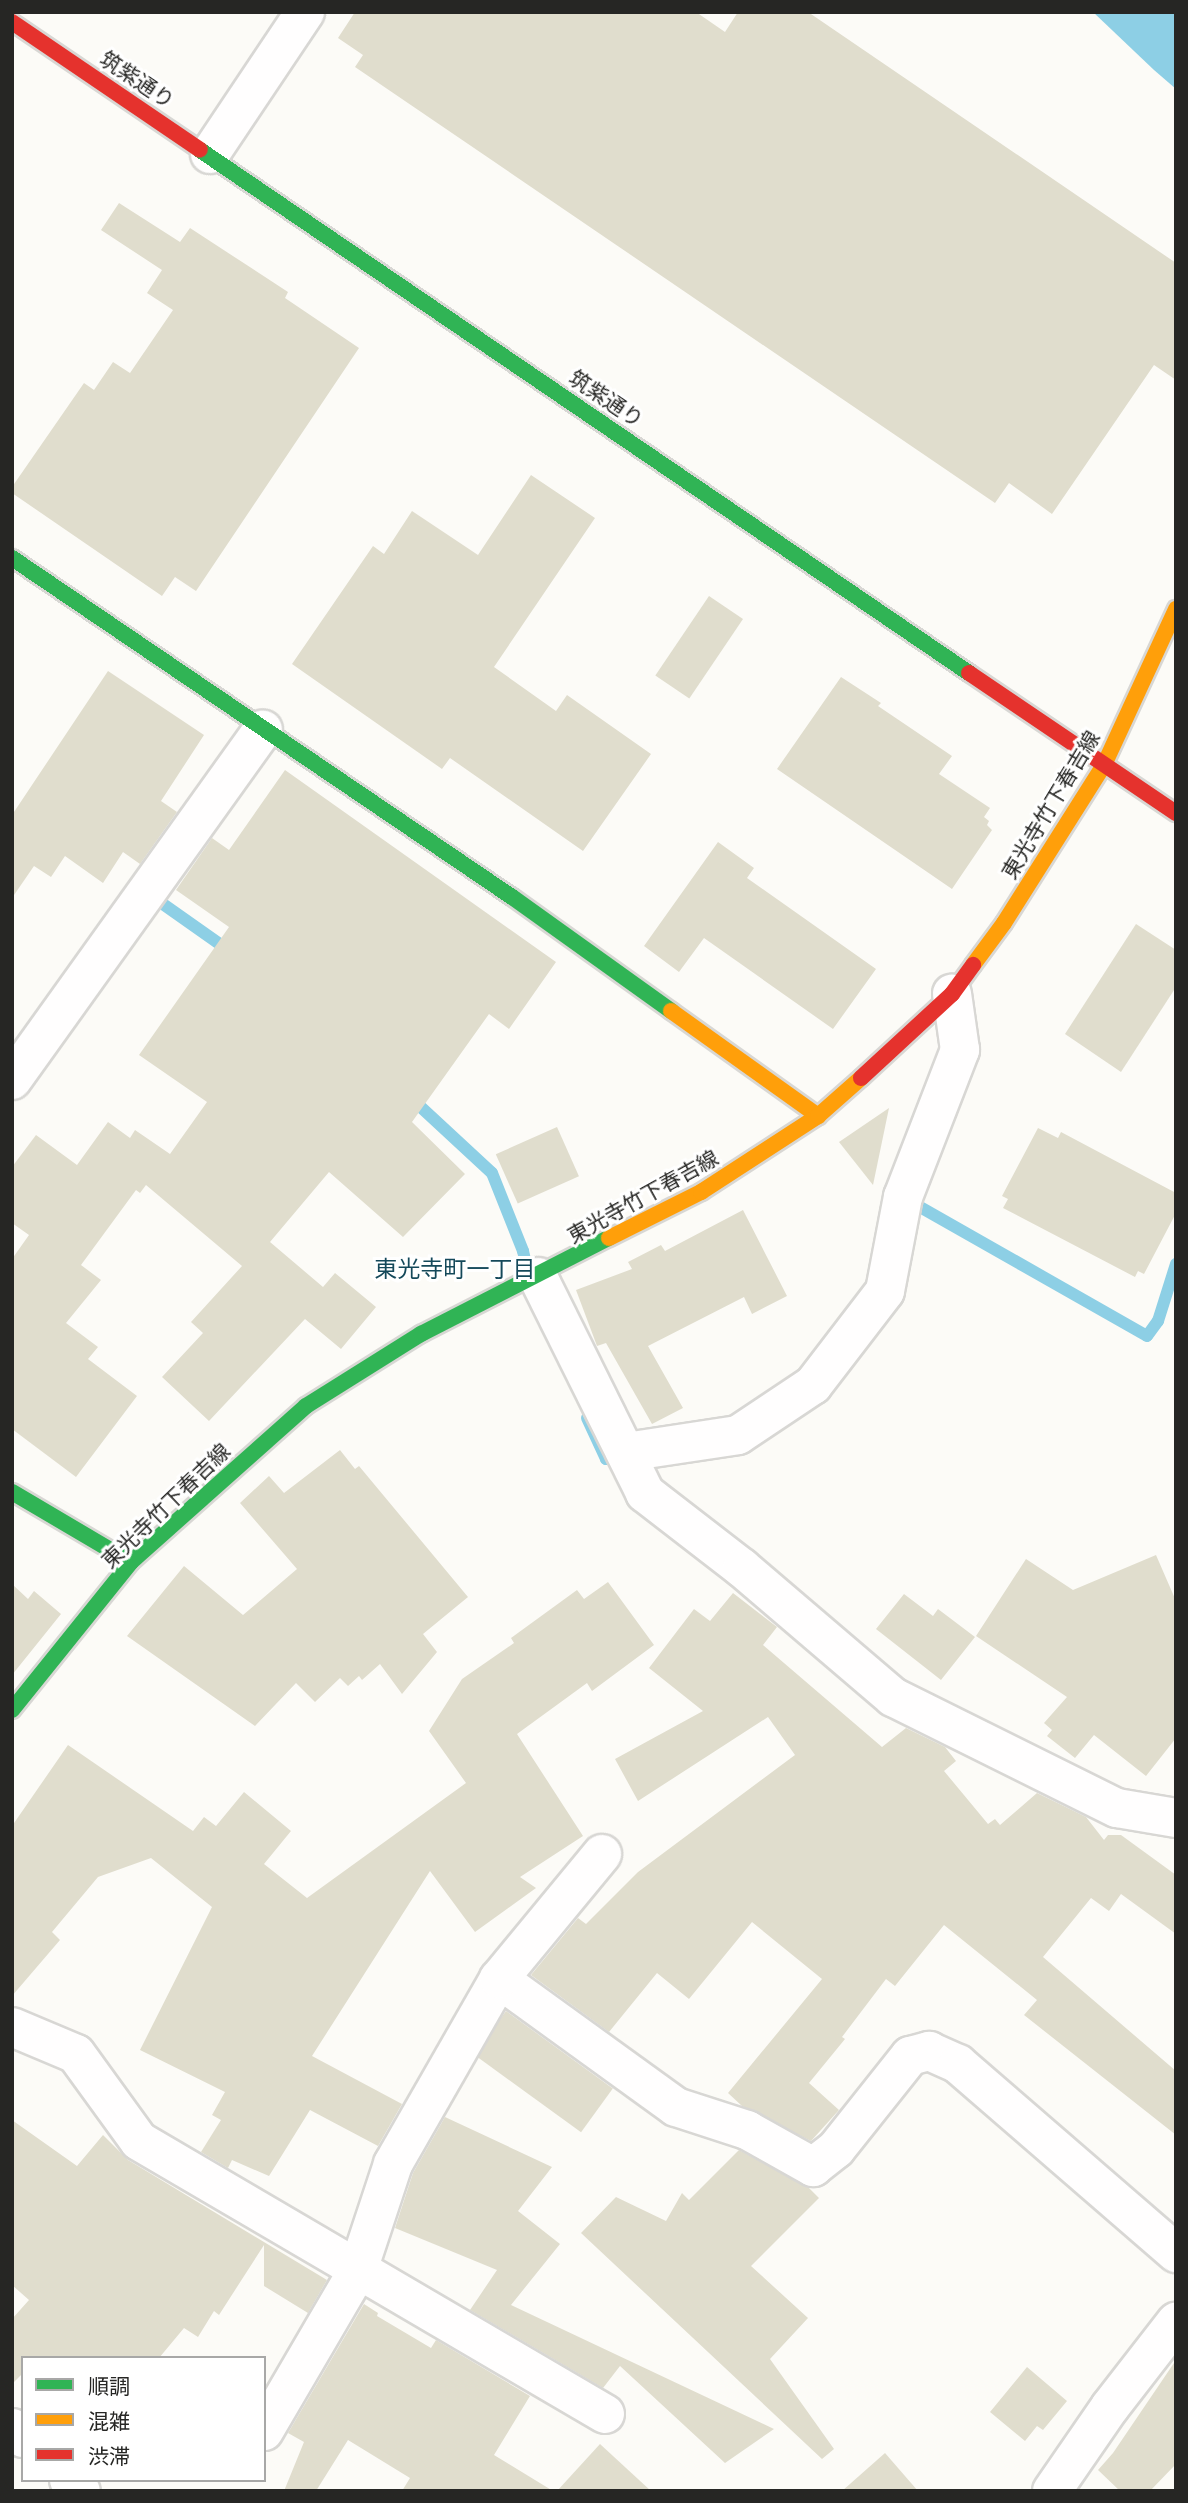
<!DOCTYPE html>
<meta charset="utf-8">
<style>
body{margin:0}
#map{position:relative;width:1188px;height:2503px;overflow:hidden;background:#fcfbf7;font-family:"Space Grotesk","Noto Sans JP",sans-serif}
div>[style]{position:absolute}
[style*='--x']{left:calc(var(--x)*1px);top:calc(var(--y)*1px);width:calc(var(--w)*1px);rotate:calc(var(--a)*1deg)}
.water>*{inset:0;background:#8dcfe5}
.stream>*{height:12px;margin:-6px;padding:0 6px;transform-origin:6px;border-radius:6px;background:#8dcfe5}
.building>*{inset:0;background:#e0ddcd;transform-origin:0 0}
.roads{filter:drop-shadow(2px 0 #d8d7d4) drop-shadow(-2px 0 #d8d7d4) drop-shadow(0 2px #d8d7d4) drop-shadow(0 -2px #d8d7d4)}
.street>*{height:38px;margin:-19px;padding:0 19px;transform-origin:19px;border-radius:19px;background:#fffefe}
.fast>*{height:16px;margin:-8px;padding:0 8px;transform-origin:8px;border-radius:8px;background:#30b455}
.slow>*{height:16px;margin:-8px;padding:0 8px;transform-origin:8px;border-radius:8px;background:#ff9f0a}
.jam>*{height:16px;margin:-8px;padding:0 8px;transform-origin:8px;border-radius:8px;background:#e5322d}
span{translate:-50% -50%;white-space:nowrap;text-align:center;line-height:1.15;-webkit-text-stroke:6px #fff;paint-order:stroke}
.street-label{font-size:21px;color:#262624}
.neighbourhood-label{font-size:23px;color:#15495a}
.frame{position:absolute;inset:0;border:14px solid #262624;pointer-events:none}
.legend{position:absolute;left:21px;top:2356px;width:245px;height:126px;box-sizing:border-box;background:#fff;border:2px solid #a8a8a7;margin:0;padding:9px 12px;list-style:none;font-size:21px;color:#262624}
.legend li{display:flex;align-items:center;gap:14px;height:35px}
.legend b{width:35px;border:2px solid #a8a8a7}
</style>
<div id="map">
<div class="water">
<i style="clip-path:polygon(1093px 12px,1176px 12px,1176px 89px,1154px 70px)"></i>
</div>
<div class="stream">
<i style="--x:153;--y:897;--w:95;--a:35.2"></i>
<i style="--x:411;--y:1098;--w:110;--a:42.8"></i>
<i style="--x:492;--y:1173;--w:84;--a:68.3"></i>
<i style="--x:523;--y:1251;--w:26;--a:77"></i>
<i style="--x:908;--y:1210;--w:9;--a:-54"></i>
<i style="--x:913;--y:1203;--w:269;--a:29.6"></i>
<i style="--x:1147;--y:1336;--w:19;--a:-54"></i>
<i style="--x:1158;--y:1321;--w:60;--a:-72.5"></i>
<i style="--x:587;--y:1418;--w:45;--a:65.1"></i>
<i style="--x:606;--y:1459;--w:18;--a:-3"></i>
</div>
<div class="building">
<i style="clip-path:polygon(355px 12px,696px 12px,725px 32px,738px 12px,808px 12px,1176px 263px,1176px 380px,1154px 365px,1052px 514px,1009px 483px,995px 503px,355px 67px,363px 55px,338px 38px)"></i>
<i style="clip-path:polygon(119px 203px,180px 242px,190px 228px,288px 292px,285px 298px,359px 348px,196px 591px,175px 577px,162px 596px,12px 493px,12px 487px,84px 383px,94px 390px,113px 362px,130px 373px,173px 310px,147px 293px,162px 270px,101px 230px)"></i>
<i style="clip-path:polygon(531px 475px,595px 518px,494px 667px,556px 711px,567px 695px,651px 754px,583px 851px,450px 758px,442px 769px,292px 664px,373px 546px,384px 554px,412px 511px,478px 555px)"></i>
<i style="left:709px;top:596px;width:41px;height:96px;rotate:34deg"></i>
<i style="clip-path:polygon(108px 671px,204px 735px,161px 801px,177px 812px,140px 864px,123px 852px,103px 883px,65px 856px,51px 877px,34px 866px,12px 898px,12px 815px)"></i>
<i style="clip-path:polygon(841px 677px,881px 703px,878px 706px,952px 756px,939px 774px,990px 808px,984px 817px,989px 821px,987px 825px,992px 830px,952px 889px,777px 769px)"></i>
<i style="clip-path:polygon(285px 770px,556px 962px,509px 1029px,489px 1014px,412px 1122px,465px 1174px,403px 1237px,329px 1172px,270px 1242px,323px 1287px,335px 1273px,376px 1307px,341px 1349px,305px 1319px,209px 1421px,162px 1377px,203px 1333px,191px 1322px,242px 1266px,146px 1185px,140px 1193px,136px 1190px,81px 1265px,101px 1280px,66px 1323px,98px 1347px,88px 1359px,137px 1396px,76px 1477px,12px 1429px,12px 1259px,29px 1235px,12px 1223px,12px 1167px,36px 1135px,77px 1165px,108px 1122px,130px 1138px,135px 1130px,170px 1154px,207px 1102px,139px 1055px,229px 927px,176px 890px,212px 838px,229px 850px)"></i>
<i style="clip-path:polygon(718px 842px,754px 868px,747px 878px,876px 969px,833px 1029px,704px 938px,679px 972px,644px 946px)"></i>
<i style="clip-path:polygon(1136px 924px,1176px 950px,1176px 987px,1121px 1072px,1065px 1034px)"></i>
<i style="clip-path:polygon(889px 1108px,873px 1185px,839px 1142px)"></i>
<i style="left:557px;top:1127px;width:54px;height:67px;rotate:66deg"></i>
<i style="clip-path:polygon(1038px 1128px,1058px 1138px,1061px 1132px,1176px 1193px,1176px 1213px,1144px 1274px,1138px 1271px,1135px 1277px,1003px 1208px,1008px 1199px,1002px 1196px)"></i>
<i style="clip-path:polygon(743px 1210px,787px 1296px,752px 1314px,744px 1297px,648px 1346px,683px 1408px,652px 1424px,606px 1343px,597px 1346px,576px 1290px,632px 1269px,628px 1262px,661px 1245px,665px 1251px)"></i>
<i style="clip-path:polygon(340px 1450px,355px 1469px,359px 1466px,468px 1597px,423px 1634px,437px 1652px,402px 1694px,380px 1664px,362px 1680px,359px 1676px,348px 1686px,340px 1678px,315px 1702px,296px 1683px,255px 1726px,127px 1636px,184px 1566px,243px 1615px,297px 1569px,240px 1503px,269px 1476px,284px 1493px)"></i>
<i style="clip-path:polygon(1156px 1555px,1176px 1601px,1176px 1738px,1146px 1776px,1094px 1735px,1075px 1758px,1047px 1736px,1052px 1730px,1044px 1723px,1067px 1697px,976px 1636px,1026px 1559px,1073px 1590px)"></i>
<i style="clip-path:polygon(608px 1582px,654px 1645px,592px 1691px,587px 1683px,517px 1734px,583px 1836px,520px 1877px,536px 1888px,475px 1932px,430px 1871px,312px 2056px,402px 2104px,378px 2146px,310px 2110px,269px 2176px,232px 2160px,228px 2168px,201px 2152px,221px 2120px,212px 2115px,225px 2092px,140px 2050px,212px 1907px,151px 1858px,98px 1877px,52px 1932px,60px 1940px,12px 1996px,12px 1826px,68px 1745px,193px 1831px,204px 1817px,216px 1826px,244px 1792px,291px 1831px,264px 1864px,307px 1898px,466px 1783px,429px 1731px,462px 1679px,514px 1643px,511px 1638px,577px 1590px,584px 1599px)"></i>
<i style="clip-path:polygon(12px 1584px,28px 1599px,34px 1591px,61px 1614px,12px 1675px)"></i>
<i style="clip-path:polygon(733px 1593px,777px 1627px,763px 1645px,882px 1747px,906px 1728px,945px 1747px,956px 1761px,944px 1771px,988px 1824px,995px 1819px,1000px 1825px,1037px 1793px,1086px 1817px,1104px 1840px,1108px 1835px,1121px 1835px,1176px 1875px,1176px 1934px,1121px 1894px,1109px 1911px,1091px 1898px,1043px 1957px,1176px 2071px,1176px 2135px,1024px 2015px,1037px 2000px,944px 1925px,895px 1986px,886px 1979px,842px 2037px,845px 2039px,809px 2083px,839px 2110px,811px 2141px,742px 2106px,728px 2093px,822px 1979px,752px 1922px,689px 1999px,657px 1973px,609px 2032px,531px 1975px,578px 1918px,586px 1924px,638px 1872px,795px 1755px,768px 1717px,638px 1801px,615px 1759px,703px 1711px,649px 1668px,694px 1609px,710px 1621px)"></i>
<i style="clip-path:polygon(904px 1594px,933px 1616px,938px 1609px,975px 1637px,941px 1680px,876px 1629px)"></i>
<i style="left:506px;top:2011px;width:132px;height:54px;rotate:36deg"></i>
<i style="clip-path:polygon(445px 2117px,552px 2167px,518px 2211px,560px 2244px,511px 2305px,774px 2429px,725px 2463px,620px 2366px,603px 2388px,470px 2310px,497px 2270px,395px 2228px,413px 2173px)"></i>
<i style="clip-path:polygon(12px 2120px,77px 2166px,103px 2135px,128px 2160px,327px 2280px,308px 2313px,264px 2286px,264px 2245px,219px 2315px,214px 2311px,198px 2337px,184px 2328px,159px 2358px,23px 2358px,23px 2373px,12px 2384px,12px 2319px,29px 2300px,12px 2285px)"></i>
<i style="clip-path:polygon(739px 2150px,808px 2187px,819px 2198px,751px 2266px,808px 2318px,770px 2359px,834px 2449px,822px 2459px,581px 2233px,616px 2197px,666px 2221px,682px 2193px,689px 2200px)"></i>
<i style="clip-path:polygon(364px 2304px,378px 2313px,377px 2316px,431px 2348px,436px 2340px,530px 2396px,494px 2455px,553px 2491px,402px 2491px,410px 2478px,348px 2440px,316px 2491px,284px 2491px,304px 2442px,288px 2433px)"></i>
<i style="clip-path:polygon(1176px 2360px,1176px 2464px,1150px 2491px,1120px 2491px,1098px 2470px,1113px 2453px)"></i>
<i style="clip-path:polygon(1027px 2367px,1067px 2401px,1043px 2430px,1037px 2426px,1025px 2441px,990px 2412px)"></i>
<i style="clip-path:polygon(600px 2444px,651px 2491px,557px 2491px)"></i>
<i style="clip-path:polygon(885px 2453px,918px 2491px,842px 2491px)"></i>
</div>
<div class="roads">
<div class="street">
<i style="--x:210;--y:154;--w:171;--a:-56.2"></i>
<i style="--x:12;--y:1080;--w:431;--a:-54.4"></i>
<i style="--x:538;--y:1277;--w:241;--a:63.6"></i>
<i style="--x:645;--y:1493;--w:123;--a:37.7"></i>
<i style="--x:742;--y:1568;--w:199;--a:40.5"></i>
<i style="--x:893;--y:1697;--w:250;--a:26.4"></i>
<i style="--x:1117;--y:1808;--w:60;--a:9.6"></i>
<i style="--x:626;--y:1452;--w:113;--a:-8.6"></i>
<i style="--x:738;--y:1435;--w:90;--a:-33.7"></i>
<i style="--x:813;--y:1385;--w:118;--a:-52.5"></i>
<i style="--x:885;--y:1291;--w:96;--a:-79.2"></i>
<i style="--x:903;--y:1197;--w:158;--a:-68.8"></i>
<i style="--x:960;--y:1050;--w:57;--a:-98.1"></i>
<i style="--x:499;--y:1979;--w:218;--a:35.9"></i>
<i style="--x:676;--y:2107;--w:75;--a:17.9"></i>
<i style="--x:747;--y:2130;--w:76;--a:29.3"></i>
<i style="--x:813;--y:2167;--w:29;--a:-38"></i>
<i style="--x:836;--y:2149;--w:119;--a:-51.5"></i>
<i style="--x:910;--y:2056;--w:20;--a:-15"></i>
<i style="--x:929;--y:2051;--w:32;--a:24"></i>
<i style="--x:958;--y:2064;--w:289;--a:40.9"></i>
<i style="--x:12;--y:2027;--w:69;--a:22.9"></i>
<i style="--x:76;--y:2054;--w:107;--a:54.1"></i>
<i style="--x:139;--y:2141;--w:540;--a:30.36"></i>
<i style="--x:12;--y:2428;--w:15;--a:42"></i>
<i style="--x:264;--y:2431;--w:186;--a:-59.7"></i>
<i style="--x:358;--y:2270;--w:112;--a:-71.7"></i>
<i style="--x:393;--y:2164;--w:213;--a:-60.2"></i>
<i style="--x:499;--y:1979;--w:162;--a:-50.5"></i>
<i style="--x:69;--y:2480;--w:16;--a:43"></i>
<i style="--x:1052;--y:2491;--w:102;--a:-55.4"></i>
<i style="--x:1110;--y:2407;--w:108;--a:-52.2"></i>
</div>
<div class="fast">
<i style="--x:200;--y:150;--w:930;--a:34.22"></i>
<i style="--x:12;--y:558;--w:604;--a:34.14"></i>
<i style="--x:512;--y:897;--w:196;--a:35.6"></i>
<i style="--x:12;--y:1492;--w:138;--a:30.5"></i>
<i style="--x:12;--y:1710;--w:190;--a:-51.2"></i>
<i style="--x:131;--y:1562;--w:234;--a:-41.7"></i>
<i style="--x:306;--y:1406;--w:136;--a:-32.1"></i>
<i style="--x:421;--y:1334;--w:211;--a:-27.1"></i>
</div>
<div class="slow">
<i style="--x:973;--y:965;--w:52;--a:-53.6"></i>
<i style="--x:1004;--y:923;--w:187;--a:-57.7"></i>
<i style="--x:1104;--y:765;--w:172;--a:-65.2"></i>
<i style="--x:671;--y:1011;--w:181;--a:35.5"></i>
<i style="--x:609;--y:1238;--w:103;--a:-26.6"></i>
<i style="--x:701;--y:1192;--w:140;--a:-33"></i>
<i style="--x:818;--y:1116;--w:57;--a:-41.5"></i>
</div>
<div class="jam">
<i style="--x:12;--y:22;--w:227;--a:34.2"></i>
<i style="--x:969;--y:673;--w:250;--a:34.1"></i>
<i style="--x:861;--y:1078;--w:124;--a:-42.7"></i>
<i style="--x:952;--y:994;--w:36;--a:-54"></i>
</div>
</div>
<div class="street-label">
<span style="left:137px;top:80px;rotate:34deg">筑紫通り</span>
<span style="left:606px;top:399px;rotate:34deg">筑紫通り</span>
<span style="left:1051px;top:805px;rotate:-59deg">東光寺竹下春吉線</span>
<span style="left:643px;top:1197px;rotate:-29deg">東光寺竹下春吉線</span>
<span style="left:166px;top:1506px;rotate:-44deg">東光寺竹下春吉線</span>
</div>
<div class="neighbourhood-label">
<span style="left:455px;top:1269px">東光寺町一丁目</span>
</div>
<div class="frame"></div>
<ul class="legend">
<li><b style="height:9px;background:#30b455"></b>順調</li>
<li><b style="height:9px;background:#ff9f0a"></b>混雑</li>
<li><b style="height:9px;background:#e5322d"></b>渋滞</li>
</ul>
</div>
